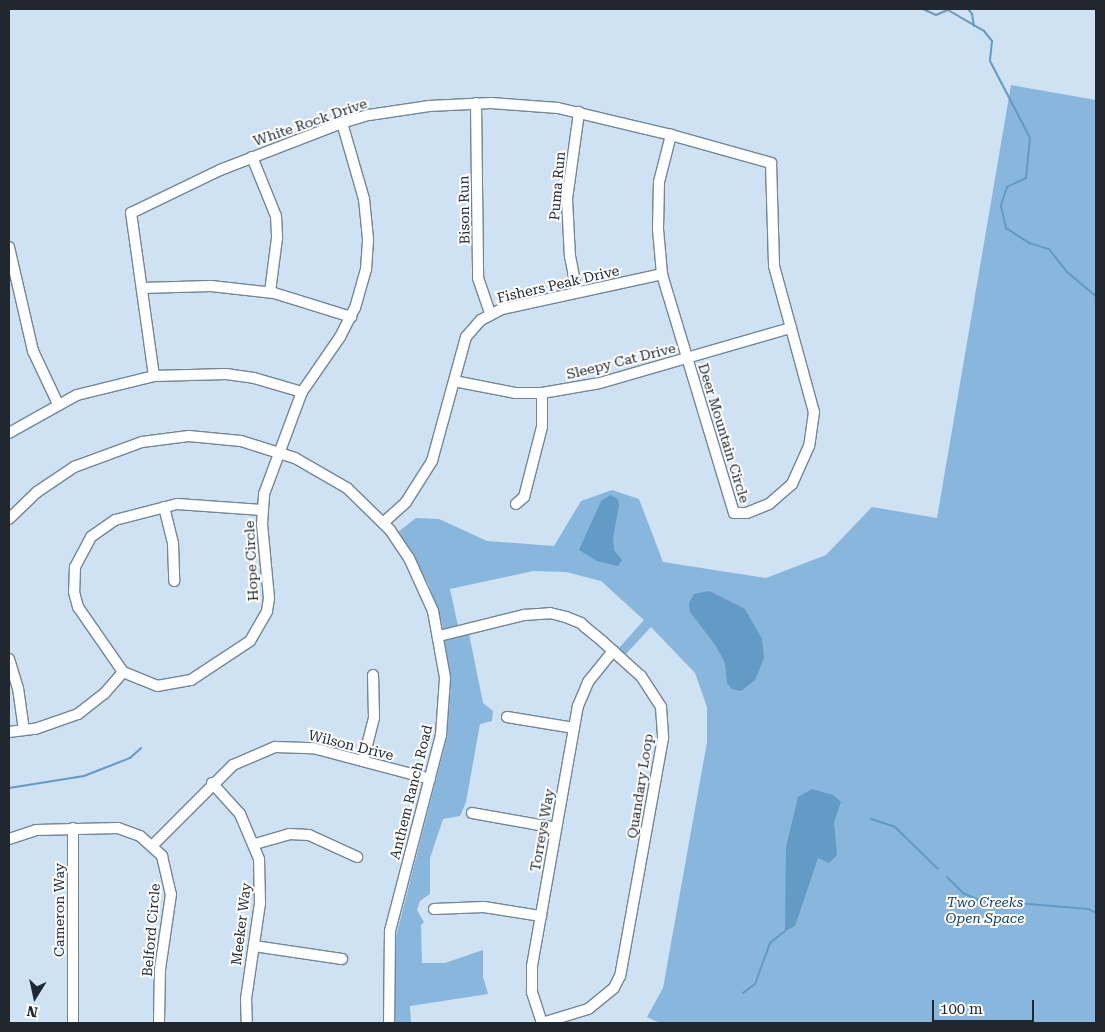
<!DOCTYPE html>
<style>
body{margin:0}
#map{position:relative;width:1105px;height:1032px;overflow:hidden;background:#cee2f4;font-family:"Roboto Serif",serif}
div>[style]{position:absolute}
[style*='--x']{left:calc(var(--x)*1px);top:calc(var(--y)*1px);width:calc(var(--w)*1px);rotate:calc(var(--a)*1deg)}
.green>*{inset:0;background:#88b6dc}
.water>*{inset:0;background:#639ac6}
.stream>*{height:2px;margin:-1px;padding:0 1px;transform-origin:1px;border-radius:1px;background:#639ac6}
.roads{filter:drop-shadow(1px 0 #738696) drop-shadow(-1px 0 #738696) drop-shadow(0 1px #738696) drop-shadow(0 -1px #738696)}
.minor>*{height:10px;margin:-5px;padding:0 5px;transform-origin:5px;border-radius:5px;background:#fff}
span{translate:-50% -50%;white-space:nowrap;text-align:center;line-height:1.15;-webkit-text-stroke:4px #fff;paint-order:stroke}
.street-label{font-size:14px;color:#20272e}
.park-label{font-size:14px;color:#103b5a;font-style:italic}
.frame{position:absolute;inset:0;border:10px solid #20272e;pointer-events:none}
.north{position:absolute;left:10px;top:972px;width:50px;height:50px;-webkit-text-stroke:4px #fff;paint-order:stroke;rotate:190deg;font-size:14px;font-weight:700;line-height:20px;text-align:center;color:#20272e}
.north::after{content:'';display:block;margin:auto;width:18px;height:22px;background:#20272e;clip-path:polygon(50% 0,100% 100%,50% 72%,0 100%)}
.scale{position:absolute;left:932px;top:1000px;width:102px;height:22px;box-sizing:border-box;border:2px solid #20272e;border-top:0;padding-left:6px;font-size:15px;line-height:18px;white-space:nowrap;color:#20272e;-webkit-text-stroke:4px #fff;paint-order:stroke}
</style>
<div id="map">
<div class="green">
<i style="clip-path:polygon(1011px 85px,1096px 100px,1096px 1023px,660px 1023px,647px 1017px,663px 988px,707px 742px,707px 707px,695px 673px,651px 627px,625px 655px,618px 649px,644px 620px,601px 581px,566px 572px,533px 571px,450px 589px,458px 626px,467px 624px,483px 703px,493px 711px,492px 721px,480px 724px,466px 802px,460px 816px,443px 819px,430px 858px,430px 894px,420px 901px,417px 910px,424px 922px,421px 925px,422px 963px,445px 963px,483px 950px,483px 977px,488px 994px,410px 1006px,411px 1023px,394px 1023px,394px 944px,447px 737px,451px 684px,442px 623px,429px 585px,398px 532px,416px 518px,439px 519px,487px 541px,554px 546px,581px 501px,612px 490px,639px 499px,663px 562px,766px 578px,826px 555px,872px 507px,937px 518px)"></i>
</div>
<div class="water">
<i style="clip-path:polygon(610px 495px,618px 499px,619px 506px,613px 537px,614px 550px,622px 560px,618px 566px,597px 561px,579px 550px,601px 501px)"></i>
<i style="clip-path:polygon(709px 591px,745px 609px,762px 639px,764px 658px,755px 680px,741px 691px,732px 689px,727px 683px,725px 663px,716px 646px,690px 612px,689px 603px,694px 594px)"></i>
<i style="clip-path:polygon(812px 789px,833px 795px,841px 802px,834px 822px,837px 855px,829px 863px,818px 858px,795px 926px,785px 931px,786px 847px,798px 797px)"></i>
</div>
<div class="stream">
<i style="--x:923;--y:9;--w:14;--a:25"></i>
<i style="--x:936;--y:15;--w:13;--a:-23"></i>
<i style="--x:948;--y:10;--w:42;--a:30.3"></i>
<i style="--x:984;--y:31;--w:13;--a:51"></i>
<i style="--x:992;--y:41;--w:20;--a:96"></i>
<i style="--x:990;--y:61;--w:87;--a:62.5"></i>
<i style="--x:1030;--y:138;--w:40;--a:95.7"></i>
<i style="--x:1026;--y:178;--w:21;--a:155"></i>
<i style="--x:1007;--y:187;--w:20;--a:108"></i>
<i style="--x:1001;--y:206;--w:23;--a:77"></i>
<i style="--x:1006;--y:228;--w:27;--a:33"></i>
<i style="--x:1029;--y:243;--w:21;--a:17"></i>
<i style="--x:1049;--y:249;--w:29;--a:52"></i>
<i style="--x:1067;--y:272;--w:38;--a:40"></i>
<i style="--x:968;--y:9;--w:6;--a:51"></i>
<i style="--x:972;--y:14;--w:12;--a:81"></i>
<i style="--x:9;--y:788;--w:76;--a:-9.1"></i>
<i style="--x:84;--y:776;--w:49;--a:-21.4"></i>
<i style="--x:130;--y:758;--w:15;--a:-42"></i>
<i style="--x:871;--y:819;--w:25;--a:18"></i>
<i style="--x:895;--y:827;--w:60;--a:44.3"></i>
<i style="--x:947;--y:877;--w:23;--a:45"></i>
<i style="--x:963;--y:893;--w:17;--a:24"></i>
<i style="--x:979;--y:900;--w:110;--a:4.7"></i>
<i style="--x:1089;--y:909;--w:8;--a:30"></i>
<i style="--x:743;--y:993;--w:15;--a:-37"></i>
<i style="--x:755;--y:984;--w:44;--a:-69.9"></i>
<i style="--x:770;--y:943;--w:19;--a:-39"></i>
</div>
<div class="roads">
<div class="minor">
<i style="--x:476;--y:103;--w:175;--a:89.3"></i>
<i style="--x:478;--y:278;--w:39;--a:71"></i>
<i style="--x:671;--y:135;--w:104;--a:15.6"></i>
<i style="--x:771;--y:163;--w:103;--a:88.3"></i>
<i style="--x:774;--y:266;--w:151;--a:74.7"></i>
<i style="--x:814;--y:412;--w:34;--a:98"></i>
<i style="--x:809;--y:446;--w:42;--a:114.1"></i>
<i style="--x:792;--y:484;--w:30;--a:139"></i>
<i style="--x:769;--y:504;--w:24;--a:158"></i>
<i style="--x:747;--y:513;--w:13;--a:180"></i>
<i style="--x:734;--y:513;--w:250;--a:-106.8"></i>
<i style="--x:662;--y:274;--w:45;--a:-95.1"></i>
<i style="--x:658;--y:229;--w:47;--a:-88.8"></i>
<i style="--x:659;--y:182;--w:49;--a:-75.7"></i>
<i style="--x:252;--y:157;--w:64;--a:67.9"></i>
<i style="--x:276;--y:216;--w:22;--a:87"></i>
<i style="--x:277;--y:238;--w:54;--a:97.4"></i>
<i style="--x:9;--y:247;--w:107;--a:77"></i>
<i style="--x:33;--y:351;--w:59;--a:64.7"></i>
<i style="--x:142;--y:288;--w:69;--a:-1.7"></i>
<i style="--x:211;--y:286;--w:63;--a:6.3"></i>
<i style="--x:274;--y:293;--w:81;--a:17.3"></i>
<i style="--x:577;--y:292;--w:36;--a:-101"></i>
<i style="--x:570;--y:257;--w:58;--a:-93"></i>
<i style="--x:567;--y:199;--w:88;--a:-82.1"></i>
<i style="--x:154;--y:376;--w:165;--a:-98"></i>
<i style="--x:131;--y:213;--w:99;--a:-25.8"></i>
<i style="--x:220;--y:170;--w:131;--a:-21.1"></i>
<i style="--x:342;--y:123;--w:28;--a:-17"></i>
<i style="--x:369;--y:115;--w:61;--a:-8.5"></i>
<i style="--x:429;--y:106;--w:62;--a:-2.8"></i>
<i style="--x:491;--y:103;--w:67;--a:4.3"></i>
<i style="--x:558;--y:108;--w:116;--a:13.4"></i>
<i style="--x:454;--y:381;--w:62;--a:11.1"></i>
<i style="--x:515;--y:393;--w:27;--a:0"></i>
<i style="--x:542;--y:393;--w:59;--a:-9.8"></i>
<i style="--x:600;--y:383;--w:199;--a:-16.1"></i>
<i style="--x:9;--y:433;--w:78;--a:-29.2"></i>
<i style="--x:77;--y:395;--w:79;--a:-13.9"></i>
<i style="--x:154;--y:376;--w:72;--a:-1.6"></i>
<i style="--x:226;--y:374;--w:28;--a:8"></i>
<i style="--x:254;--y:378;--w:50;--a:16.3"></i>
<i style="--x:516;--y:504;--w:11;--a:-41"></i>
<i style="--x:524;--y:497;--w:72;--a:-75.6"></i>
<i style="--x:542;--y:427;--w:34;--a:-90"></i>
<i style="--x:164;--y:507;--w:38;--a:76"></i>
<i style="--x:173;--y:544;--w:37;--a:88"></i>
<i style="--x:262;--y:510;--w:85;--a:-176"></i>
<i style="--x:177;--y:504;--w:64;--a:165.5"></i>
<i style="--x:115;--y:520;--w:29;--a:145"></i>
<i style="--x:91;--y:537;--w:34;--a:118"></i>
<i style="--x:75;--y:567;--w:25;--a:92"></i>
<i style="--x:74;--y:592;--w:16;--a:75"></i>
<i style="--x:78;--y:607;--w:79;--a:55.3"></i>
<i style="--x:123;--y:672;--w:37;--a:22"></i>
<i style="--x:157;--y:686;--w:35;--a:-10"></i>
<i style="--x:191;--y:680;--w:71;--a:-33.5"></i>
<i style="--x:250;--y:641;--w:34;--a:-60"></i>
<i style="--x:267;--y:611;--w:13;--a:-81"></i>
<i style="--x:269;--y:598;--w:74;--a:-95.4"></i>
<i style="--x:262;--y:524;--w:30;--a:-86"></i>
<i style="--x:264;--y:494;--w:109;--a:-69.6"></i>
<i style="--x:302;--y:392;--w:67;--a:-55.4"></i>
<i style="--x:340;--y:337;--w:33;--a:-63"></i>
<i style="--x:355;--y:308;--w:41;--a:-74.2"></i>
<i style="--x:366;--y:269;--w:30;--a:-86"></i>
<i style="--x:368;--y:239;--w:40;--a:-95.7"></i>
<i style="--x:364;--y:199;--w:79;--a:-106.1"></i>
<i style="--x:9;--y:519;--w:39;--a:-44"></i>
<i style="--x:37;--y:492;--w:45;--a:-34"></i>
<i style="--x:74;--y:467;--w:72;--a:-20.2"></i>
<i style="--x:142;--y:442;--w:47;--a:-7.3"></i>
<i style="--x:189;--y:436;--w:52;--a:5.5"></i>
<i style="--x:241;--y:441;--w:57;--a:17.5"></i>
<i style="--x:295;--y:458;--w:60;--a:30"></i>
<i style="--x:347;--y:488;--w:60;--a:44.3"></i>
<i style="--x:390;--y:530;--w:34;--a:56"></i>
<i style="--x:409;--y:558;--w:58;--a:65.6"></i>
<i style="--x:433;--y:611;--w:68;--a:79.8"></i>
<i style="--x:445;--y:678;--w:57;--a:94"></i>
<i style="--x:441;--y:735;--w:203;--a:104.6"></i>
<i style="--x:390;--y:931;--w:92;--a:90.6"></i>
<i style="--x:383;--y:523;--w:31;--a:-42"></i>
<i style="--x:406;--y:502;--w:49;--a:-57.6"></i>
<i style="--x:432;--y:461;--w:129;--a:-74.7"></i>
<i style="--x:466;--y:337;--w:23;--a:-49"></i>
<i style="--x:481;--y:320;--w:24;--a:-28"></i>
<i style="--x:502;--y:309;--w:164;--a:-12.3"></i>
<i style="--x:439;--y:636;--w:88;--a:-13.9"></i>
<i style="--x:524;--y:615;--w:26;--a:-4"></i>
<i style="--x:550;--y:613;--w:16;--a:14"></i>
<i style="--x:566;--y:617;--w:16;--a:22"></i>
<i style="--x:581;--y:623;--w:6;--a:45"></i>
<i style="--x:585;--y:627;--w:22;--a:39"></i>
<i style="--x:602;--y:641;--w:15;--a:42"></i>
<i style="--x:613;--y:651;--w:38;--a:42"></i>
<i style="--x:641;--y:676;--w:37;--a:57"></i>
<i style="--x:661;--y:707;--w:31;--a:86"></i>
<i style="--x:663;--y:738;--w:242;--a:100.2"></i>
<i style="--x:620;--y:976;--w:13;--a:117"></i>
<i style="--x:614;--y:988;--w:33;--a:141"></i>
<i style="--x:588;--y:1009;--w:48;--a:163.1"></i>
<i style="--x:542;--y:1023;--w:33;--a:-108"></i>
<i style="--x:532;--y:992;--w:26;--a:-90"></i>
<i style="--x:532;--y:966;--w:264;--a:-80"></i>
<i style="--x:578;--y:706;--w:26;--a:-67"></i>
<i style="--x:588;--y:682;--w:40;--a:-51"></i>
<i style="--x:9;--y:659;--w:30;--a:73"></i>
<i style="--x:18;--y:688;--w:42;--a:81.9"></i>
<i style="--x:507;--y:717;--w:68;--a:9.3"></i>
<i style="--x:9;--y:732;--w:26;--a:-7"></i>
<i style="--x:35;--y:729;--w:46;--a:-19.2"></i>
<i style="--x:78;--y:714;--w:33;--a:-38"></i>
<i style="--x:104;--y:694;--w:29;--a:-49"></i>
<i style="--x:363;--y:761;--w:44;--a:-75.7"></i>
<i style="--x:374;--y:718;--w:43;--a:-91.3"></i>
<i style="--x:212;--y:783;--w:42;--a:47.9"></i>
<i style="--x:240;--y:814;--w:49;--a:67.1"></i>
<i style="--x:259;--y:859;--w:44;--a:88.7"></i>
<i style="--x:260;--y:903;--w:97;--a:98.3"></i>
<i style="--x:246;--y:999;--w:24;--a:88"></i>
<i style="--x:472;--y:813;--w:85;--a:10.1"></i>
<i style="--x:9;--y:839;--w:28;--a:-18"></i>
<i style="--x:36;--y:830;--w:82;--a:-1.4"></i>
<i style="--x:118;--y:828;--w:23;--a:20"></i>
<i style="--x:140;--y:836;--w:30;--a:42"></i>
<i style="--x:162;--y:856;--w:39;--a:77"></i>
<i style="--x:171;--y:894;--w:76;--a:98.3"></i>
<i style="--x:160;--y:969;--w:54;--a:91.1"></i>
<i style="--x:255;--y:844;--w:35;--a:-16"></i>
<i style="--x:289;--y:834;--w:20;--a:3"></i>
<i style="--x:309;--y:835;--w:53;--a:24.6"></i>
<i style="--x:153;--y:845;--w:113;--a:-45"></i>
<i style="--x:233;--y:765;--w:46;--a:-23.2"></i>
<i style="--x:275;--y:747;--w:38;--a:2"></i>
<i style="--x:313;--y:748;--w:121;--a:14.8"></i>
<i style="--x:434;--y:909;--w:50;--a:-2.3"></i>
<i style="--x:484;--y:907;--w:58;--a:9"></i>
<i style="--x:254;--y:946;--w:89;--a:8.4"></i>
<i style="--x:73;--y:1023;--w:195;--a:-90"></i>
</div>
</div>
<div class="street-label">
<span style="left:310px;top:122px;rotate:-19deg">White Rock Drive</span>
<span style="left:557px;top:186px;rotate:-85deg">Puma Run</span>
<span style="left:464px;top:210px;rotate:-91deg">Bison Run</span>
<span style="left:558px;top:284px;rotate:-13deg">Fishers Peak Drive</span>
<span style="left:621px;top:361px;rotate:-14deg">Sleepy Cat Drive</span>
<span style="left:724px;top:433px;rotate:73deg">Deer Mountain Circle</span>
<span style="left:251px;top:561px;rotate:-93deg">Hope Circle</span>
<span style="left:351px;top:745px;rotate:14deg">Wilson Drive</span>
<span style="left:640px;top:786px;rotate:-81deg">Quandary Loop</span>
<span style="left:411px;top:792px;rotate:-76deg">Anthem Ranch Road</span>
<span style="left:542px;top:830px;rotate:-80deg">Torreys Way</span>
<span style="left:59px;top:910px;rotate:-90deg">Cameron Way</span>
<span style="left:241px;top:924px;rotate:-83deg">Meeker Way</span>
<span style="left:151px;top:930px;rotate:-85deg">Belford Circle</span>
</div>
<div class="park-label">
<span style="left:985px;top:910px">Two Creeks<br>Open Space</span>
</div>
<div class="frame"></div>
<div class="north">N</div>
<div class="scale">100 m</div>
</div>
